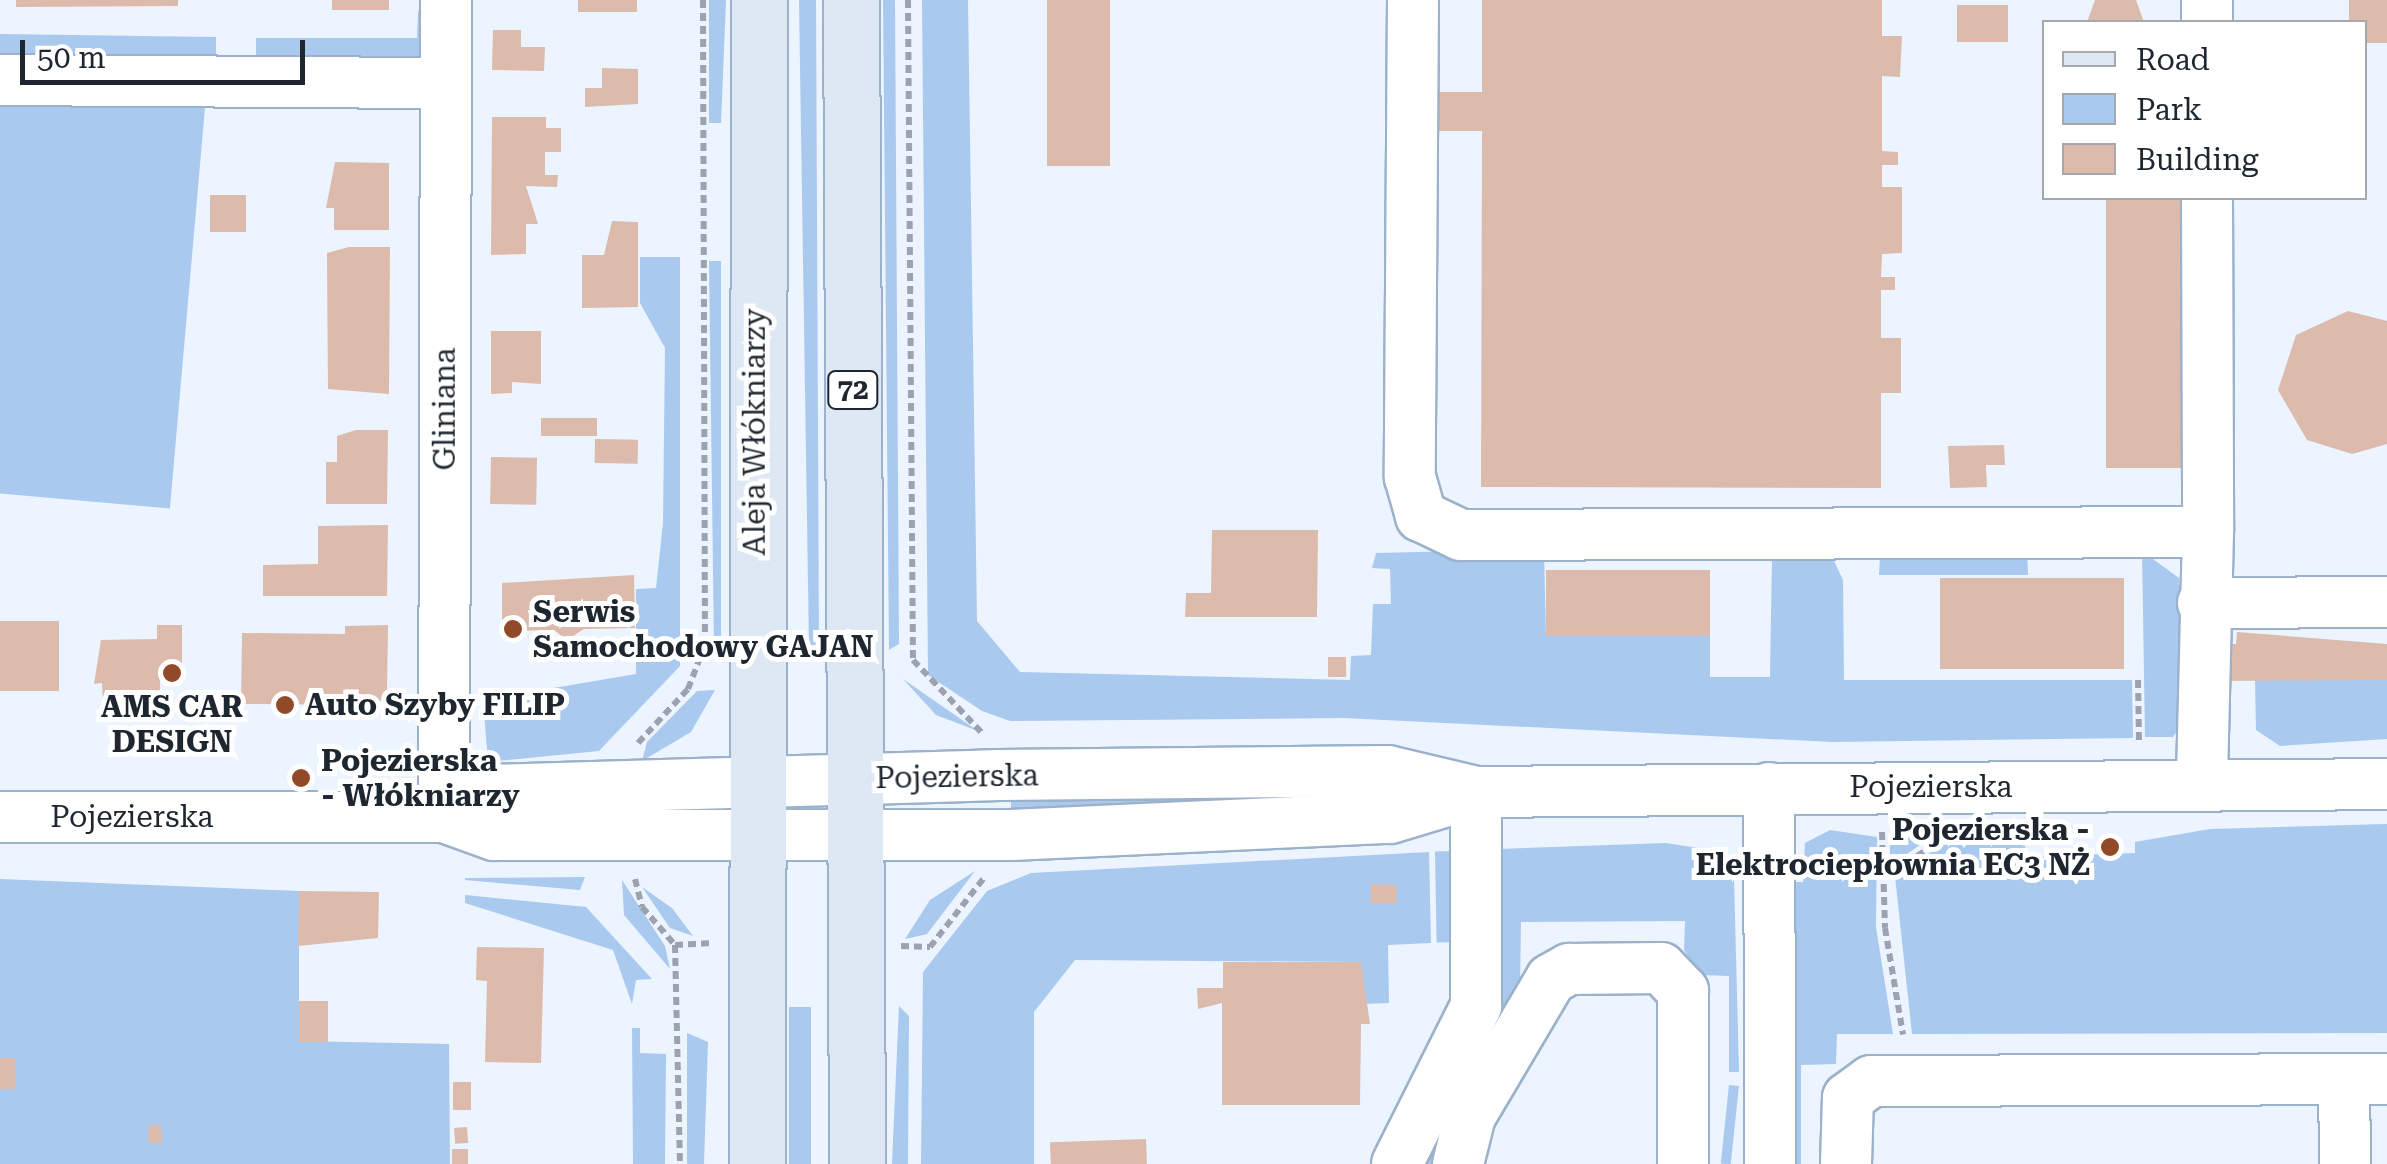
<!DOCTYPE html>
<meta charset="utf-8">
<style>
body{margin:0}
#map{position:relative;width:2387px;height:1164px;overflow:hidden;background:#ebf4ff;font-family:"Roboto Serif",serif}
div>[style]{position:absolute}
[style*='--x']{left:calc(var(--x)*1px);top:calc(var(--y)*1px);width:calc(var(--w)*1px);rotate:calc(var(--a)*1deg)}
.green>*{inset:0;background:#aac9ef;transform-origin:0 0}
.building>*{inset:0;background:#dcbaac;transform-origin:0 0}
.path>*{height:6px;margin-top:-3px;transform-origin:0;background:repeating-linear-gradient(90deg,#9ba4ae 0 8px,transparent 0 13px)}
.roads{filter:drop-shadow(2px 0 #9cb1ca) drop-shadow(-2px 0 #9cb1ca) drop-shadow(0 2px #9cb1ca) drop-shadow(0 -2px #9cb1ca)}
.minor>*{height:50px;margin:-25px;padding:0 25px;transform-origin:25px;border-radius:25px;background:#fff}
.major>*{height:55px;margin:-27.5px;padding:0 27.5px;transform-origin:27.5px;border-radius:27.5px;background:#dee8f4}
.dots>*{width:28px;height:28px;translate:-50% -50%;box-sizing:border-box;border:5px solid #fff;border-radius:50%}
span{translate:-50% -50%;white-space:nowrap;text-align:center;line-height:1.15;-webkit-text-stroke:10px #fff;paint-order:stroke}
.shield-label span{padding:2px 8px;background:#fff;border:2px solid;border-radius:8px;-webkit-text-stroke-width:0}
.shield-label{font-size:28px;color:#1e2730;font-weight:700}
.street-label{font-size:30px;color:#1e2730}
.poi-label{font-size:30px;color:#1e2730;font-weight:700}
.left{translate:0 -50%;text-align:left}
.right{translate:-100% -50%;text-align:right}
.legend{position:absolute;left:2042px;top:20px;width:325px;height:180px;box-sizing:border-box;background:#fff;border:2px solid #a5a9ac;margin:0;padding:12px 18px;list-style:none;font-size:30px;color:#1e2730}
.legend li{display:flex;align-items:center;gap:20px;height:50px}
.legend b{width:50px;border:2px solid #a5a9ac}
.scale{position:absolute;left:20px;top:40px;width:285px;height:45px;box-sizing:border-box;border:5px solid #1e2730;border-top:0;padding-left:12px;font-size:30px;line-height:35px;white-space:nowrap;color:#1e2730;-webkit-text-stroke:8px #fff;paint-order:stroke}
</style>
<div id="map">
<div class="green">
<i style="clip-path:polygon(709px 0,726px 0,721px 123px,709px 123px)"></i>
<i style="clip-path:polygon(799px 0,816px 0,819px 647px,809px 648px)"></i>
<i style="clip-path:polygon(883px 0,895px 0,899px 644px,889px 650px)"></i>
<i style="clip-path:polygon(922px 0,968px 0,977px 621px,1020px 672px,1350px 680px,1351px 656px,1371px 655px,1373px 604px,1391px 604px,1390px 569px,1372px 568px,1376px 553px,1544px 549px,1546px 636px,1710px 636px,1710px 677px,1770px 677px,1772px 556px,1832px 557px,1843px 580px,1844px 680px,2132px 680px,2133px 738px,1833px 742px,1344px 718px,1010px 721px,982px 711px,928px 675px)"></i>
<i style="clip-path:polygon(418px 11px,426px 14px,426px 56px,412px 68px,256px 69px,256px 38px,417px 38px)"></i>
<i style="clip-path:polygon(0 34px,216px 37px,216px 69px,0 58px)"></i>
<i style="left:0;top:87px;width:206px;height:405px;rotate:5deg"></i>
<i style="clip-path:polygon(640px 257px,680px 257px,680px 666px,599px 751px,488px 762px,483px 700px,636px 674px,636px 589px,656px 588px,663px 523px,665px 348px,640px 303px)"></i>
<i style="clip-path:polygon(709px 261px,721px 261px,721px 646px,714px 647px)"></i>
<i style="clip-path:polygon(2027px 550px,2028px 575px,1879px 575px,1880px 556px)"></i>
<i style="clip-path:polygon(2142px 551px,2179px 578px,2182px 725px,2173px 737px,2145px 737px)"></i>
<i style="clip-path:polygon(903px 679px,978px 731px,936px 715px)"></i>
<i style="clip-path:polygon(2255px 680px,2387px 680px,2387px 739px,2280px 746px,2256px 730px)"></i>
<i style="clip-path:polygon(715px 690px,691px 732px,642px 761px,647px 742px,697px 691px)"></i>
<i style="clip-path:polygon(1011px 798px,1234px 796px,1235px 798px,1011px 815px)"></i>
<i style="clip-path:polygon(2387px 824px,2387px 1033px,1912px 1034px,1895px 876px,1942px 845px,2025px 845px,2026px 857px,2135px 853px,2135px 842px,2210px 829px)"></i>
<i style="clip-path:polygon(1830px 830px,1877px 837px,1876px 927px,1893px 1034px,1837px 1034px,1836px 1064px,1801px 1065px,1801px 1164px,1791px 1164px,1791px 882px,1803px 882px,1805px 843px)"></i>
<i style="clip-path:polygon(1890px 830px,1912px 831px,1934px 835px,1890px 866px)"></i>
<i style="clip-path:polygon(1666px 843px,1704px 849px,1734px 878px,1739px 1072px,1729px 1072px,1729px 976px,1699px 975px,1684px 950px,1685px 921px,1521px 922px,1520px 989px,1437px 1164px,1420px 1164px,1503px 994px,1498px 849px)"></i>
<i style="left:1458px;top:851px;width:91px;height:23px;rotate:89deg"></i>
<i style="clip-path:polygon(1429px 852px,1431px 943px,1388px 945px,1389px 1003px,1362px 1004px,1361px 962px,1075px 960px,1034px 1012px,1034px 1164px,921px 1164px,923px 972px,987px 891px,1031px 873px)"></i>
<i style="clip-path:polygon(975px 871px,927px 934px,905px 939px,930px 900px)"></i>
<i style="clip-path:polygon(585px 877px,580px 890px,465px 880px,465px 878px)"></i>
<i style="clip-path:polygon(0 879px,299px 891px,299px 1041px,449px 1044px,450px 1164px,0 1164px)"></i>
<i style="clip-path:polygon(622px 880px,665px 946px,670px 969px,624px 915px)"></i>
<i style="clip-path:polygon(642px 887px,672px 908px,693px 936px,670px 928px)"></i>
<i style="clip-path:polygon(465px 895px,586px 907px,652px 979px,636px 980px,632px 1004px,613px 950px,465px 903px)"></i>
<i style="clip-path:polygon(899px 1006px,909px 1016px,908px 1164px,892px 1164px)"></i>
<i style="left:789px;top:1007px;width:22px;height:157px"></i>
<i style="clip-path:polygon(632px 1028px,640px 1028px,640px 1053px,666px 1054px,665px 1164px,633px 1164px)"></i>
<i style="clip-path:polygon(687px 1033px,708px 1042px,704px 1164px,687px 1164px)"></i>
<i style="left:1729px;top:1085px;width:10px;height:79px;rotate:6deg"></i>
</div>
<div class="building">
<i style="clip-path:polygon(16px 0,178px 0,178px 6px,16px 7px)"></i>
<i style="left:332px;top:0;width:57px;height:10px"></i>
<i style="left:578px;top:0;width:59px;height:12px"></i>
<i style="left:1047px;top:0;width:63px;height:166px"></i>
<i style="clip-path:polygon(1482px 0,1882px 0,1882px 36px,1902px 36px,1900px 77px,1882px 76px,1882px 151px,1898px 152px,1898px 165px,1882px 165px,1882px 187px,1902px 187px,1902px 253px,1882px 254px,1881px 277px,1895px 277px,1895px 290px,1881px 290px,1881px 338px,1901px 338px,1901px 393px,1881px 393px,1881px 488px,1481px 487px,1482px 131px,1435px 131px,1434px 92px,1482px 92px)"></i>
<i style="clip-path:polygon(2136px 0,2144px 22px,2087px 22px,2095px 0)"></i>
<i style="clip-path:polygon(2349px 0,2387px 0,2387px 43px,2364px 43px,2364px 22px,2349px 22px)"></i>
<i style="left:1957px;top:5px;width:51px;height:37px"></i>
<i style="clip-path:polygon(493px 30px,521px 30px,521px 47px,545px 47px,544px 71px,492px 70px)"></i>
<i style="clip-path:polygon(602px 68px,638px 69px,638px 104px,585px 107px,585px 88px,602px 88px)"></i>
<i style="clip-path:polygon(492px 117px,546px 117px,546px 128px,561px 128px,561px 152px,545px 152px,545px 175px,558px 175px,557px 187px,526px 186px,538px 224px,526px 224px,526px 254px,491px 255px)"></i>
<i style="clip-path:polygon(335px 162px,389px 163px,389px 230px,334px 230px,334px 208px,326px 208px)"></i>
<i style="left:210px;top:195px;width:36px;height:37px"></i>
<i style="left:2106px;top:198px;width:81px;height:270px"></i>
<i style="clip-path:polygon(612px 221px,638px 222px,638px 307px,582px 308px,582px 255px,604px 255px)"></i>
<i style="clip-path:polygon(349px 247px,390px 247px,389px 394px,328px 389px,327px 253px)"></i>
<i style="clip-path:polygon(2348px 311px,2387px 321px,2387px 444px,2352px 454px,2307px 440px,2278px 390px,2296px 335px)"></i>
<i style="clip-path:polygon(491px 331px,541px 331px,541px 384px,512px 382px,512px 393px,491px 394px)"></i>
<i style="left:597px;top:418px;width:18px;height:56px;rotate:90deg"></i>
<i style="clip-path:polygon(356px 430px,388px 430px,387px 504px,326px 504px,326px 462px,337px 462px,337px 436px)"></i>
<i style="left:595px;top:439px;width:43px;height:24px;rotate:1deg"></i>
<i style="clip-path:polygon(2004px 445px,2005px 465px,1986px 465px,1987px 487px,1950px 488px,1948px 446px)"></i>
<i style="left:491px;top:457px;width:46px;height:47px;rotate:1deg"></i>
<i style="clip-path:polygon(388px 525px,387px 596px,263px 596px,263px 565px,318px 564px,318px 526px)"></i>
<i style="clip-path:polygon(1212px 530px,1318px 530px,1317px 617px,1185px 617px,1186px 593px,1211px 593px)"></i>
<i style="left:1546px;top:570px;width:164px;height:66px"></i>
<i style="clip-path:polygon(634px 575px,635px 628px,584px 629px,567px 640px,554px 630px,502px 631px,502px 583px)"></i>
<i style="left:1940px;top:578px;width:184px;height:91px"></i>
<i style="left:0;top:621px;width:59px;height:70px"></i>
<i style="clip-path:polygon(157px 625px,182px 625px,182px 674px,160px 674px,160px 705px,103px 705px,102px 683px,94px 684px,101px 640px,157px 639px)"></i>
<i style="clip-path:polygon(388px 625px,387px 690px,378px 705px,241px 704px,242px 633px,345px 634px,345px 626px)"></i>
<i style="clip-path:polygon(2237px 632px,2387px 644px,2387px 680px,2219px 681px,2220px 644px,2236px 644px)"></i>
<i style="left:1346px;top:657px;width:20px;height:18px;rotate:90deg"></i>
<i style="left:1371px;top:884px;width:26px;height:19px;rotate:2deg"></i>
<i style="clip-path:polygon(299px 891px,379px 892px,378px 938px,298px 946px)"></i>
<i style="clip-path:polygon(477px 947px,544px 948px,541px 1063px,485px 1062px,487px 981px,476px 980px)"></i>
<i style="clip-path:polygon(1223px 962px,1361px 962px,1370px 1024px,1361px 1024px,1360px 1105px,1222px 1105px,1222px 1003px,1198px 1009px,1197px 988px,1223px 988px)"></i>
<i style="left:299px;top:1001px;width:29px;height:41px"></i>
<i style="left:15px;top:1058px;width:31px;height:15px;rotate:90deg"></i>
<i style="left:453px;top:1082px;width:18px;height:28px"></i>
<i style="left:161px;top:1125px;width:18px;height:13px;rotate:87deg"></i>
<i style="left:467px;top:1127px;width:16px;height:13px;rotate:86deg"></i>
<i style="left:1146px;top:1139px;width:25px;height:96px;rotate:88deg"></i>
<i style="left:452px;top:1149px;width:16px;height:15px"></i>
</div>
<div class="path">
<i style="--x:908;--y:0;--w:660;--a:89.57"></i>
<i style="--x:913;--y:660;--w:103;--a:46.6"></i>
<i style="--x:2138;--y:680;--w:64;--a:89.1"></i>
<i style="--x:638;--y:743;--w:74;--a:-47.2"></i>
<i style="--x:688;--y:689;--w:47;--a:-68.9"></i>
<i style="--x:705;--y:645;--w:645;--a:-90.18"></i>
<i style="--x:1882;--y:832;--w:96;--a:88.2"></i>
<i style="--x:1885;--y:928;--w:108;--a:80.4"></i>
<i style="--x:1884;--y:877;--w:82;--a:-32.5"></i>
<i style="--x:635;--y:879;--w:29;--a:76"></i>
<i style="--x:642;--y:907;--w:50;--a:49"></i>
<i style="--x:675;--y:945;--w:219;--a:88.7"></i>
<i style="--x:675;--y:945;--w:38;--a:-3"></i>
<i style="--x:901;--y:946;--w:29;--a:2"></i>
<i style="--x:930;--y:947;--w:88;--a:-52"></i>
</div>
<div class="roads">
<div class="minor">
<i style="--x:1413;--y:0;--w:477;--a:90.4"></i>
<i style="--x:1410;--y:477;--w:41;--a:74.2"></i>
<i style="--x:1421;--y:516;--w:44;--a:25.4"></i>
<i style="--x:1461;--y:535;--w:747;--a:-0.23"></i>
<i style="--x:2208;--y:532;--w:253;--a:91.4"></i>
<i style="--x:2207;--y:0;--w:22;--a:90"></i>
<i style="--x:0;--y:80;--w:446;--a:0.4"></i>
<i style="--x:2207;--y:198;--w:334;--a:89.8"></i>
<i style="--x:2203;--y:603;--w:184;--a:-0.3"></i>
<i style="--x:1769;--y:788;--w:376;--a:89.8"></i>
<i style="--x:0;--y:817;--w:444;--a:0"></i>
<i style="--x:444;--y:817;--w:53;--a:19.8"></i>
<i style="--x:494;--y:835;--w:517;--a:0"></i>
<i style="--x:1011;--y:835;--w:379;--a:-2.6"></i>
<i style="--x:1390;--y:818;--w:90;--a:-16.8"></i>
<i style="--x:444;--y:817;--w:54;--a:-29.9"></i>
<i style="--x:491;--y:790;--w:508;--a:-1.69"></i>
<i style="--x:999;--y:775;--w:389;--a:-0.6"></i>
<i style="--x:1388;--y:771;--w:90;--a:13.4"></i>
<i style="--x:1476;--y:792;--w:911;--a:-0.5"></i>
<i style="--x:444;--y:817;--w:817;--a:-89.86"></i>
<i style="--x:2344;--y:1079;--w:85;--a:89.3"></i>
<i style="--x:1397;--y:1164;--w:177;--a:-63.4"></i>
<i style="--x:1476;--y:1006;--w:214;--a:-90"></i>
<i style="--x:1458;--y:1164;--w:49;--a:-76"></i>
<i style="--x:1470;--y:1116;--w:159;--a:-59.4"></i>
<i style="--x:1551;--y:979;--w:21;--a:-29"></i>
<i style="--x:1569;--y:969;--w:92;--a:-0.6"></i>
<i style="--x:1661;--y:968;--w:32;--a:46"></i>
<i style="--x:1683;--y:991;--w:173;--a:90"></i>
<i style="--x:1846;--y:1164;--w:66;--a:-88.3"></i>
<i style="--x:1848;--y:1098;--w:29;--a:-36"></i>
<i style="--x:1871;--y:1081;--w:516;--a:-0.22"></i>
</div>
<div class="major">
<i style="--x:851;--y:0;--w:1164;--a:89.7"></i>
<i style="--x:757;--y:1164;--w:1164;--a:-89.9"></i>
</div>
</div>
<div class="dots">
<i style="left:513px;top:629px;background:#914927"></i>
<i style="left:172px;top:673px;background:#914927"></i>
<i style="left:285px;top:705px;background:#914927"></i>
<i style="left:301px;top:778px;background:#914927"></i>
<i style="left:2110px;top:847px;background:#914927"></i>
</div>
<div class="shield-label">
<span style="left:853px;top:390px">72</span>
</div>
<div class="street-label">
<span style="left:445px;top:409px;rotate:-90deg">Gliniana</span>
<span style="left:755px;top:432px;rotate:-90deg">Aleja Włókniarzy</span>
<span style="left:957px;top:777px;rotate:-1deg">Pojezierska</span>
<span style="left:1931px;top:787px">Pojezierska</span>
<span style="left:132px;top:817px">Pojezierska</span>
</div>
<div class="poi-label">
<span class="left" style="left:533px;top:629px">Serwis<br>Samochodowy GAJAN</span>
<span class="left" style="left:305px;top:705px">Auto Szyby FILIP</span>
<span style="left:172px;top:724px">AMS CAR<br>DESIGN</span>
<span class="left" style="left:321px;top:778px">Pojezierska<br>- Włókniarzy</span>
<span class="right" style="left:2090px;top:847px">Pojezierska -<br>Elektrociepłownia EC3 NŻ</span>
</div>
<ul class="legend">
<li><b style="height:12px;background:#dee8f4"></b>Road</li>
<li><b style="height:28px;background:#aac9ef"></b>Park</li>
<li><b style="height:28px;background:#dcbaac"></b>Building</li>
</ul>
<div class="scale">50 m</div>
</div>
